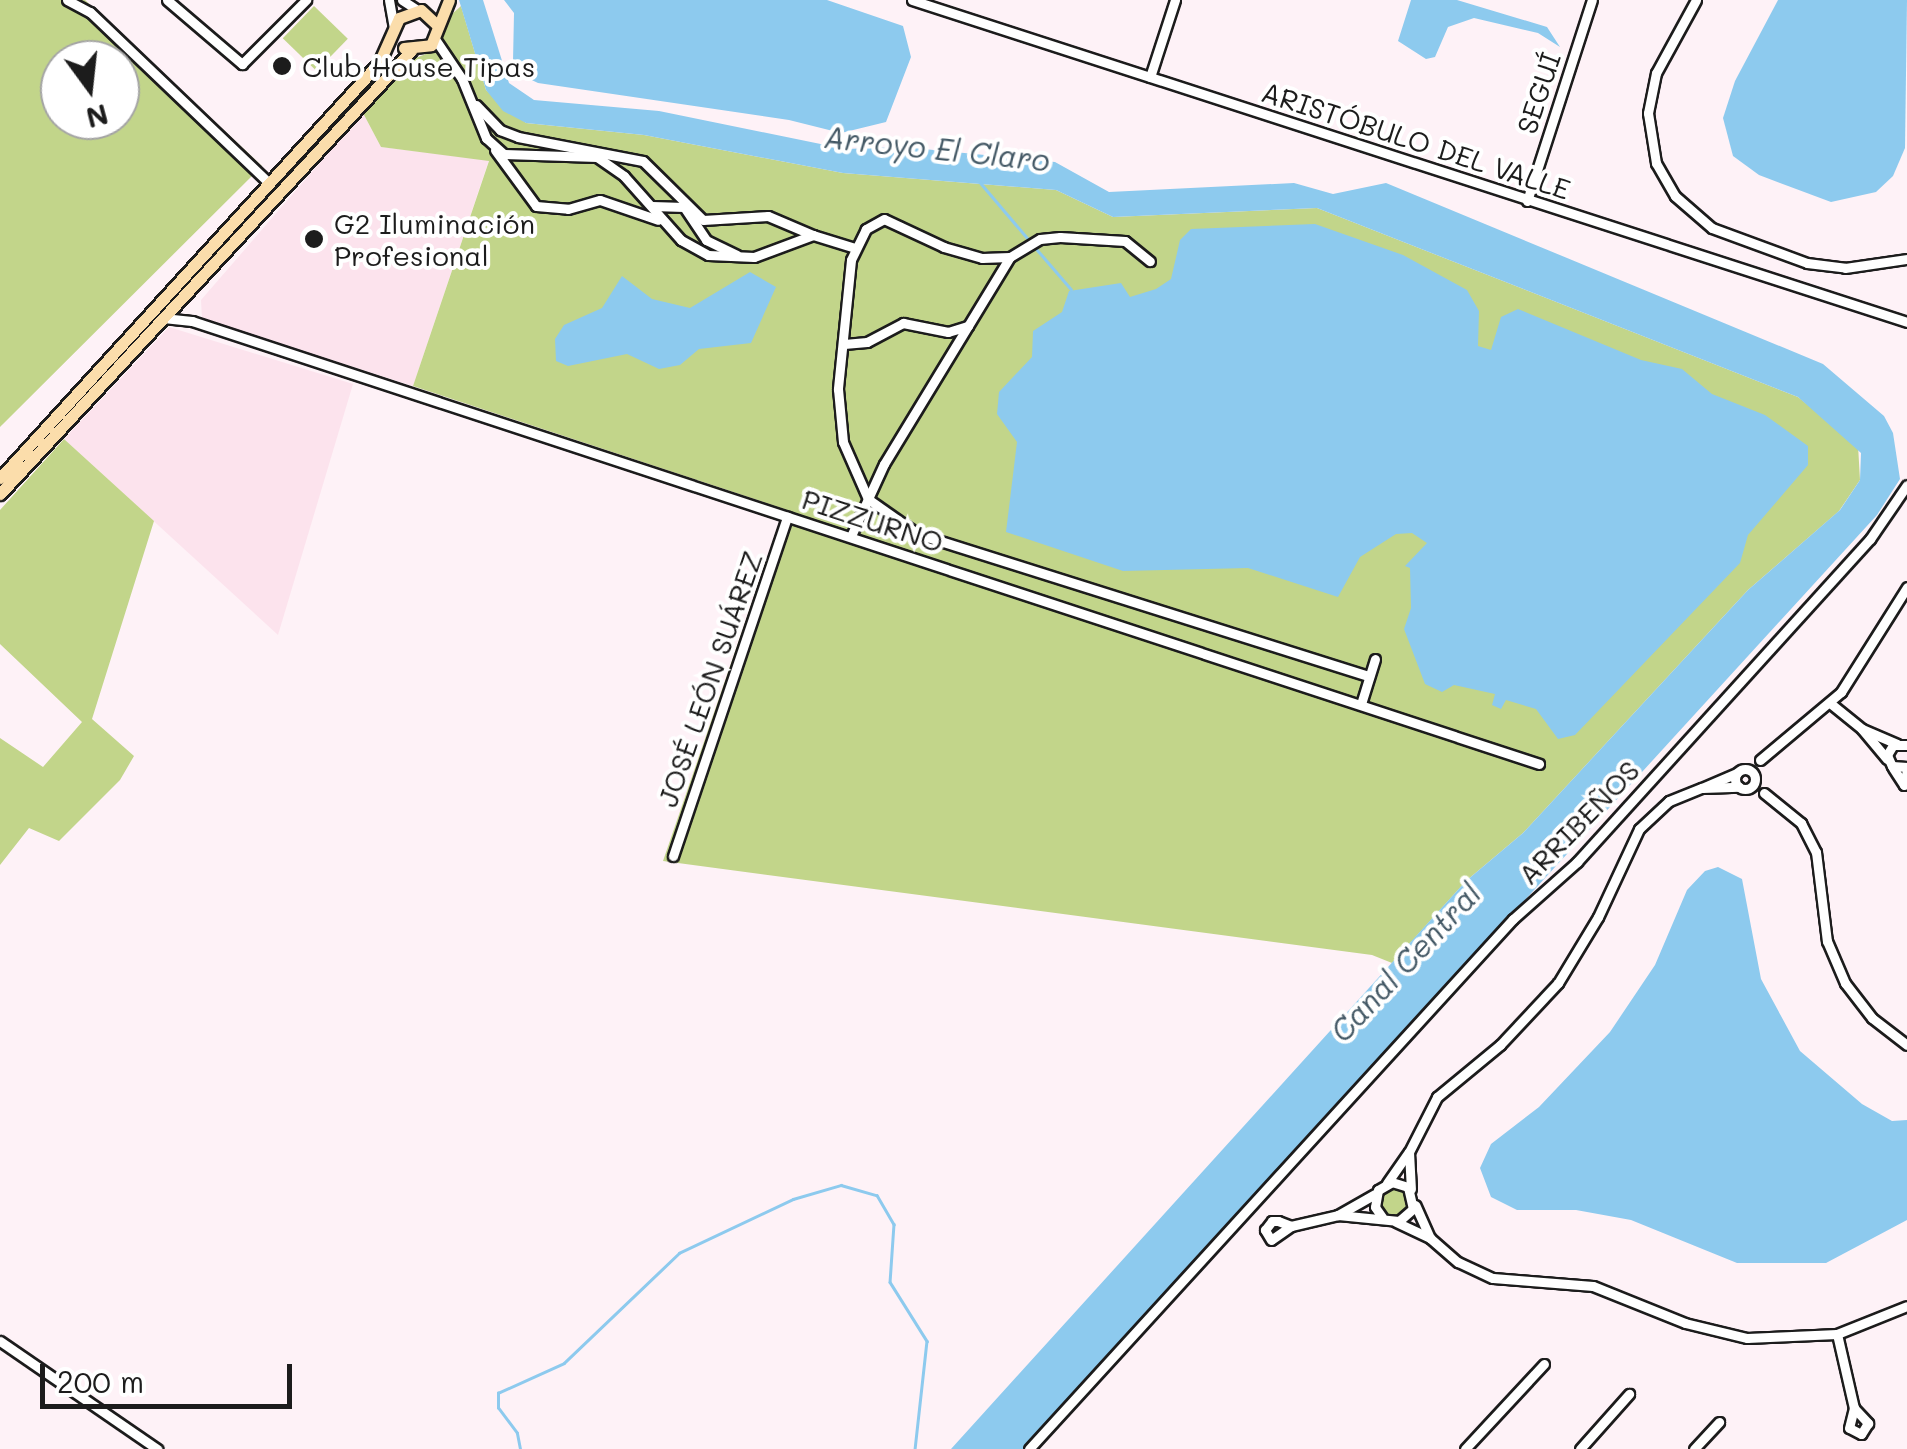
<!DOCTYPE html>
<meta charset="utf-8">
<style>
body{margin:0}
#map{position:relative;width:1907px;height:1449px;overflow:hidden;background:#fef2f7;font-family:Mali,sans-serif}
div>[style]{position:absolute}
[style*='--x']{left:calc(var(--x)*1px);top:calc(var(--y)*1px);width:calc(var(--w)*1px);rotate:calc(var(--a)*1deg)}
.built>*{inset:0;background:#fce3ed}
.green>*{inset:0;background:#c2d58a;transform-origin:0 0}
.round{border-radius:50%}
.water>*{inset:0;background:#8dcaee}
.stream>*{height:2.5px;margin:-1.25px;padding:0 1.25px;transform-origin:1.25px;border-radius:1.25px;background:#8dcaee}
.roads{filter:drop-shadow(2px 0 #1c1c1c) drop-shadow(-2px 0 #1c1c1c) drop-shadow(0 2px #1c1c1c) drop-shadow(0 -2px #1c1c1c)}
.minor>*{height:9px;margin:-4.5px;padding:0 4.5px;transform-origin:4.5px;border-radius:4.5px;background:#fff}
.minor>.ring{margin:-4.5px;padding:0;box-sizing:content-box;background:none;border:9px solid #fff;border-radius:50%}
.major>*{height:11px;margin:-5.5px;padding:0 5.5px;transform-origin:5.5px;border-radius:5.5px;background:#fbddab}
.dots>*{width:28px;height:28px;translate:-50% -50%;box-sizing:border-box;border:5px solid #fff;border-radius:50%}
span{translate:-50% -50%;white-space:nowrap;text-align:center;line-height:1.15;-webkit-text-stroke:8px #fff;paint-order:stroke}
.poi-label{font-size:28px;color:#1c1c1c}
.left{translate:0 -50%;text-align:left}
.street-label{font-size:28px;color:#1c1c1c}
.water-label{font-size:30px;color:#445966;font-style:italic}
.north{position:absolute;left:40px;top:40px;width:100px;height:100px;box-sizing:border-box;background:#fff;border:2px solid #a4a4a4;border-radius:50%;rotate:165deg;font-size:28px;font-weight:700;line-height:40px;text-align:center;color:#1c1c1c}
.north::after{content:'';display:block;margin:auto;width:35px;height:45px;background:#1c1c1c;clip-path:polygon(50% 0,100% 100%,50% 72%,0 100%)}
.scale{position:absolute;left:40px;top:1364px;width:252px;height:45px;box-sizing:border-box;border:5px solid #1c1c1c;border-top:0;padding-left:12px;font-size:30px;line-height:35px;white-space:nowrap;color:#1c1c1c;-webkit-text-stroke:8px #fff;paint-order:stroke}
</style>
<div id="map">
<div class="built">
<i style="clip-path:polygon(363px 113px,381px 147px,489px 160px,413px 386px,202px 319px,201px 300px)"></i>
<i style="clip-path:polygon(169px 327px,353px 384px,278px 635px,64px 439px)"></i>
</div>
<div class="green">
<i style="clip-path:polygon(evenodd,0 0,85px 0,262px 166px,0 427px,0 0,60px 60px,120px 60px,120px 120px,60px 120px,60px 60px)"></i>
<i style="left:314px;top:6px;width:47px;height:45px;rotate:44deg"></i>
<i style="clip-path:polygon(461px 6px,486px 90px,526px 123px,644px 135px,843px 173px,1056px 190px,1113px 217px,1317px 208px,1798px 397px,1858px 445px,1860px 480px,1839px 511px,1748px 590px,1523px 833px,1466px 881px,1392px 963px,1372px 955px,663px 861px,784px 509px,413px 386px,489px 161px,381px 147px,363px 113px,410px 60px,434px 51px,443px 22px)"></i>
<i style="clip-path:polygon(64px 439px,154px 521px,92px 719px,134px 756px,120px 780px,59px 841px,29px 828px,0 865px,0 738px,43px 767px,82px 722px,0 644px,0 510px)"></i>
<i class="round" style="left:1377px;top:1185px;width:32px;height:32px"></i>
</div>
<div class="water">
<i style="clip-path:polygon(459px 0,483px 0,509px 83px,534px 100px,659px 111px,845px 149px,903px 147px,1055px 162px,1109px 192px,1294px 183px,1333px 194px,1386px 183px,1823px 364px,1884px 416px,1893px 433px,1900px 479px,1877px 515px,1023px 1449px,951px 1449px,1466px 881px,1523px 833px,1748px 590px,1840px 510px,1860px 480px,1861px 453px,1798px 397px,1317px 208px,1113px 217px,1056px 190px,843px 173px,644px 135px,526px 123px,503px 111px,486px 90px)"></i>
<i style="clip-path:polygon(504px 0,827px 0,903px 26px,911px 57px,886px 122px,841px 133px,789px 120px,538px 83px,519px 74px,513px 61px,514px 13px)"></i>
<i style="clip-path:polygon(1411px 0,1457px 0,1547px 27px,1560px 47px,1538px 33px,1474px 18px,1448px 27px,1435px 57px,1426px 59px,1398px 41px)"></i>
<i style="clip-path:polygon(1778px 0,1907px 0,1905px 148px,1893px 176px,1876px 192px,1831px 202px,1759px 175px,1733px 156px,1723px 118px,1735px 81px)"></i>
<i style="clip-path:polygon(1315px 224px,1403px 255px,1467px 290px,1479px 311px,1478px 346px,1491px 350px,1501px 317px,1518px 309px,1641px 360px,1682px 369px,1712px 394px,1765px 415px,1808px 446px,1808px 465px,1748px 535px,1740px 563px,1575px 735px,1558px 739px,1536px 709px,1506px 700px,1501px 709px,1492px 705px,1495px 694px,1454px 685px,1442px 692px,1425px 684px,1404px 629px,1411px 608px,1410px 568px,1405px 566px,1427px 543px,1412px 533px,1396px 534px,1360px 557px,1338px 597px,1248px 568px,1123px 571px,1006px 532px,1017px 442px,997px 414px,999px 392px,1032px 357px,1033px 331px,1062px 312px,1069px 291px,1121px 283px,1130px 297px,1156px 289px,1171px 279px,1180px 240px,1191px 229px)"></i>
<i style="clip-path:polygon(750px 272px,776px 287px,751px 343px,699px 349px,680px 365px,659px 369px,627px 354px,568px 366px,556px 361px,555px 339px,564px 325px,602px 308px,622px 276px,652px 299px,690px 308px)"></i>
<i style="clip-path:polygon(1718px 867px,1742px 879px,1761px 979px,1800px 1051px,1862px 1104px,1892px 1121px,1907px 1120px,1907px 1220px,1826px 1263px,1737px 1263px,1631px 1220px,1576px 1210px,1517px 1210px,1491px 1197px,1480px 1168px,1491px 1144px,1539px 1107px,1610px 1032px,1655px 965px,1687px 890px,1705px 871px)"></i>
</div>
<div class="stream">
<i style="--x:979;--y:181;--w:77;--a:49.7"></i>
<i style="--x:1034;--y:246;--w:57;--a:49.3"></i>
<i style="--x:520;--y:1449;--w:16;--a:-101"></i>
<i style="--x:517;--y:1433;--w:31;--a:-127"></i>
<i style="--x:498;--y:1408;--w:15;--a:-90"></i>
<i style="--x:498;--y:1393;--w:72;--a:-24.4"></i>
<i style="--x:564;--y:1363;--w:159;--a:-43.7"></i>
<i style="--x:679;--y:1253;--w:126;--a:-25.3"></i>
<i style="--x:793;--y:1199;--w:50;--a:-16.3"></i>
<i style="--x:841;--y:1185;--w:37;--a:16"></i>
<i style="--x:877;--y:1195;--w:34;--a:60"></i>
<i style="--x:894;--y:1224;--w:58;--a:93.9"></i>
<i style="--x:890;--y:1282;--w:70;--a:57.9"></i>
<i style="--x:927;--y:1341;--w:109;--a:96.3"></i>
</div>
<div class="roads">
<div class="minor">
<i style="--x:67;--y:0;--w:26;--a:28"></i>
<i style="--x:90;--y:12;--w:248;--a:43.7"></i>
<i style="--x:167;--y:0;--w:99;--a:40.5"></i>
<i style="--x:242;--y:64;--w:91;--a:-45"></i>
<i style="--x:389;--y:0;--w:27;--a:80"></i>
<i style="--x:402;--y:0;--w:17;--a:33"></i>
<i style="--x:912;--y:0;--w:1046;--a:17.93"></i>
<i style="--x:1696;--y:0;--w:83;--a:118.7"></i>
<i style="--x:1656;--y:73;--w:41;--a:101.3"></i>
<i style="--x:1648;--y:113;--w:51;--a:80.9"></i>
<i style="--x:1656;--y:163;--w:38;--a:60"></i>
<i style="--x:1675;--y:196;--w:49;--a:40.9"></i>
<i style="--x:1712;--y:228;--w:101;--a:20.2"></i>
<i style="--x:1807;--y:263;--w:38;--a:7"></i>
<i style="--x:1845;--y:268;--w:63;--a:-8.3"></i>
<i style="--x:435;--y:39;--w:48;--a:56"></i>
<i style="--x:462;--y:79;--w:64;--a:67.9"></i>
<i style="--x:486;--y:138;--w:24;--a:42"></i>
<i style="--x:504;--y:154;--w:93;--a:1.8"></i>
<i style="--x:597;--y:157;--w:33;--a:35"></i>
<i style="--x:624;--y:176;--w:86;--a:48.3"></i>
<i style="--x:681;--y:240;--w:31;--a:29"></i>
<i style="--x:708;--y:255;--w:46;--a:2.5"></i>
<i style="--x:754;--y:257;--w:63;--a:-20.4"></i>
<i style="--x:813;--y:235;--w:44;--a:17.2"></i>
<i style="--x:1150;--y:77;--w:81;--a:-72"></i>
<i style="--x:476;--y:105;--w:35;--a:46"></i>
<i style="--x:500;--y:130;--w:19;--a:21"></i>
<i style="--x:518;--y:137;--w:127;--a:10.9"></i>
<i style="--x:643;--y:161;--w:84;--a:44.5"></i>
<i style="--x:703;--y:220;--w:65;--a:-3.5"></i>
<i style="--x:768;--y:216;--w:49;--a:22.9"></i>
<i style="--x:495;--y:150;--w:69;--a:53.8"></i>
<i style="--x:536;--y:206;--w:32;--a:5"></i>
<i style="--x:568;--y:209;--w:33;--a:-16"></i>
<i style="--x:600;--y:200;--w:61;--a:19"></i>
<i style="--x:1527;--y:201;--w:211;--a:-72.1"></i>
<i style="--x:652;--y:206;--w:32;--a:2"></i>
<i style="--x:684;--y:207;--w:40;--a:56"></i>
<i style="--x:706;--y:240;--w:34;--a:26"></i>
<i style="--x:1010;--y:257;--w:28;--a:178"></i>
<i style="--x:982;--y:258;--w:40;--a:-164"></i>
<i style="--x:944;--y:247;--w:66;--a:-155"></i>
<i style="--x:884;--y:219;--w:21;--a:151"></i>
<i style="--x:866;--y:229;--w:34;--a:116"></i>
<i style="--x:851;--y:260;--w:130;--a:95.8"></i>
<i style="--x:838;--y:389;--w:53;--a:84.6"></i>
<i style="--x:843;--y:442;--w:62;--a:66.3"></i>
<i style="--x:868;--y:499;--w:61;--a:35"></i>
<i style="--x:918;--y:534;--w:473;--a:17.5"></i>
<i style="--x:163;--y:318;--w:29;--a:6"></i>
<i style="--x:192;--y:321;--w:1418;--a:18.2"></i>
<i style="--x:844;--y:344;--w:23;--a:-5"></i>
<i style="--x:867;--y:342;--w:41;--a:-27.8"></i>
<i style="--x:903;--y:323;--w:46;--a:11.3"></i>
<i style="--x:948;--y:332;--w:21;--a:-17"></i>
<i style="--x:851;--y:536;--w:79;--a:-65.4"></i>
<i style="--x:884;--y:464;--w:242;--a:-58.7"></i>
<i style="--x:1010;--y:257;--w:35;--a:-31"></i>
<i style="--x:1040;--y:239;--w:20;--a:-6"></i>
<i style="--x:1060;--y:237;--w:65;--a:3.5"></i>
<i style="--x:1125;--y:241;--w:32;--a:39"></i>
<i style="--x:1830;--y:703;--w:41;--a:39.1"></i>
<i style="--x:1361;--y:704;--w:47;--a:-72.7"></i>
<i style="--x:1907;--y:745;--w:14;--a:180"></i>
<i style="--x:1893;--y:745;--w:12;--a:121"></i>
<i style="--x:1887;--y:755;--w:12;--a:66"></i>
<i style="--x:1892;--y:766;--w:15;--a:4"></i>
<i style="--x:1887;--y:759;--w:39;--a:-130"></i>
<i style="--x:1862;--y:729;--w:38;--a:23"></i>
<i style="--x:1760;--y:760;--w:106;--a:-40"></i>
<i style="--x:1841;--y:692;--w:124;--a:-57.8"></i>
<i style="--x:1893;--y:768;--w:20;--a:57"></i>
<i style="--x:1904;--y:785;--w:15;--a:-79"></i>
<i class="ring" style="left:1735px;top:769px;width:11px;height:11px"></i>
<i style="--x:1737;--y:773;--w:38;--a:157"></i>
<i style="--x:1702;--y:788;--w:37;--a:-2"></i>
<i style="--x:1764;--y:793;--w:48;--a:39"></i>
<i style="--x:1801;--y:823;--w:33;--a:63"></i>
<i style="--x:1816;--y:852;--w:90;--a:83"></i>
<i style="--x:1827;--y:941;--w:46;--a:66.8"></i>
<i style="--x:1845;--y:983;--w:44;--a:52.4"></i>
<i style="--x:1872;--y:1018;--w:44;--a:37.6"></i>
<i style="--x:673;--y:856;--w:358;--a:-71.4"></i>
<i style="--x:1409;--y:1152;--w:62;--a:-63"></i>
<i style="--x:1437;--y:1097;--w:82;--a:-39.5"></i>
<i style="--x:1500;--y:1045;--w:85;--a:-46.9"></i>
<i style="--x:1558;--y:983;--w:77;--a:-58.8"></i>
<i style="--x:1598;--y:917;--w:97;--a:-65"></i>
<i style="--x:1639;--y:829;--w:41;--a:-43"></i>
<i style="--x:1669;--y:801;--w:35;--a:-22"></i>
<i style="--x:1387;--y:1183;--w:38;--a:-55"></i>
<i style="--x:1409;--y:1152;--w:37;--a:87"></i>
<i style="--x:1375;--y:1194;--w:43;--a:150.4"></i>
<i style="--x:1338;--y:1215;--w:61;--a:5.6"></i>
<i style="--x:1399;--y:1221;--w:18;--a:-41"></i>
<i style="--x:1413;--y:1209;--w:23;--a:-103"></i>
<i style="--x:1408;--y:1187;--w:17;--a:-163"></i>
<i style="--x:1392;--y:1182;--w:16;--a:150"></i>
<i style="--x:1378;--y:1190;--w:17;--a:100"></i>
<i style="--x:1375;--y:1207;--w:12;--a:55"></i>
<i style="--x:1272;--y:1221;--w:6;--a:0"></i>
<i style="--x:1278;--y:1221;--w:14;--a:21"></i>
<i style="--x:1291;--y:1226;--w:24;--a:145"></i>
<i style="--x:1271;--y:1240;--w:12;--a:-121"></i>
<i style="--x:1265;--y:1230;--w:11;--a:-52"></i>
<i style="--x:1396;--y:1222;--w:38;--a:25"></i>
<i style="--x:1430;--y:1238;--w:36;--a:-114"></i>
<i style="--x:1291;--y:1226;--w:48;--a:-13.2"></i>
<i style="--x:1430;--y:1238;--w:37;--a:41"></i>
<i style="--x:1458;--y:1262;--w:38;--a:25"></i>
<i style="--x:1493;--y:1278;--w:100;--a:4.6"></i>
<i style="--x:1593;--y:1286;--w:99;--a:21.9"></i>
<i style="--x:1685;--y:1323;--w:64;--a:13.6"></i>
<i style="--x:1747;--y:1338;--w:90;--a:-2.5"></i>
<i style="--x:1837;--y:1334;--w:75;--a:-21.8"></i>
<i style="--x:1837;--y:1334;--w:76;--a:77.1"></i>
<i style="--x:0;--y:1341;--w:191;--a:34.5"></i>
<i style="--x:1854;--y:1408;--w:21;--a:47"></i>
<i style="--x:1868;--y:1423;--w:13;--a:122"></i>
<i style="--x:1861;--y:1434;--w:13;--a:-153"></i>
<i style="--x:1849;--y:1428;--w:21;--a:-76"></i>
<i style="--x:1029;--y:1449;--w:718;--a:-47.6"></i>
<i style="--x:1513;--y:919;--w:86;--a:-41.7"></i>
<i style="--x:1577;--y:862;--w:436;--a:-47.8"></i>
<i style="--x:1870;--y:539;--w:65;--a:-55.6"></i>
<i style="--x:1465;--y:1449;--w:116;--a:-47.1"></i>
<i style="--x:1580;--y:1449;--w:74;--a:-48.3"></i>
<i style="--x:1694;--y:1449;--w:37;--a:-47"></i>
</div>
<div class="major">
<i style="--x:404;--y:48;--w:27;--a:-6"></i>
<i style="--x:431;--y:45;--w:48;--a:-68.2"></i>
<i style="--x:0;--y:478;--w:562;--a:-47.6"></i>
<i style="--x:379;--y:63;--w:49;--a:-66"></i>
<i style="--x:399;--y:18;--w:23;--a:-20"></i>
<i style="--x:421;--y:10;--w:22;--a:43"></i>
<i style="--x:0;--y:494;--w:604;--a:-47.15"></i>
</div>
</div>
<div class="dots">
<i style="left:282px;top:66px;background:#1c1c1c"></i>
<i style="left:314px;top:239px;background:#1c1c1c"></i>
</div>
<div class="poi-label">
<span class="left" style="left:302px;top:66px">Club House Tipas</span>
<span class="left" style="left:334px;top:239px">G2 Iluminación<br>Profesional</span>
</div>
<div class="street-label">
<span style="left:1538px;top:93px;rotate:-72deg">SEGUÍ</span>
<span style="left:1416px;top:140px;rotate:18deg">ARISTÓBULO DEL VALLE</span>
<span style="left:873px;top:520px;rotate:18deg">PIZZURNO</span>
<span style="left:709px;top:679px;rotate:-71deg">JOSÉ LEÓN SUÁREZ</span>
<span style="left:1578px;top:822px;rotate:-46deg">ARRIBEÑOS</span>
</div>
<div class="water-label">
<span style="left:937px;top:148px;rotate:6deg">Arroyo El Claro</span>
<span style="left:1405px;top:962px;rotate:-47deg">Canal Central</span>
</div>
<div class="north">N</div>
<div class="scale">200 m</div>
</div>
